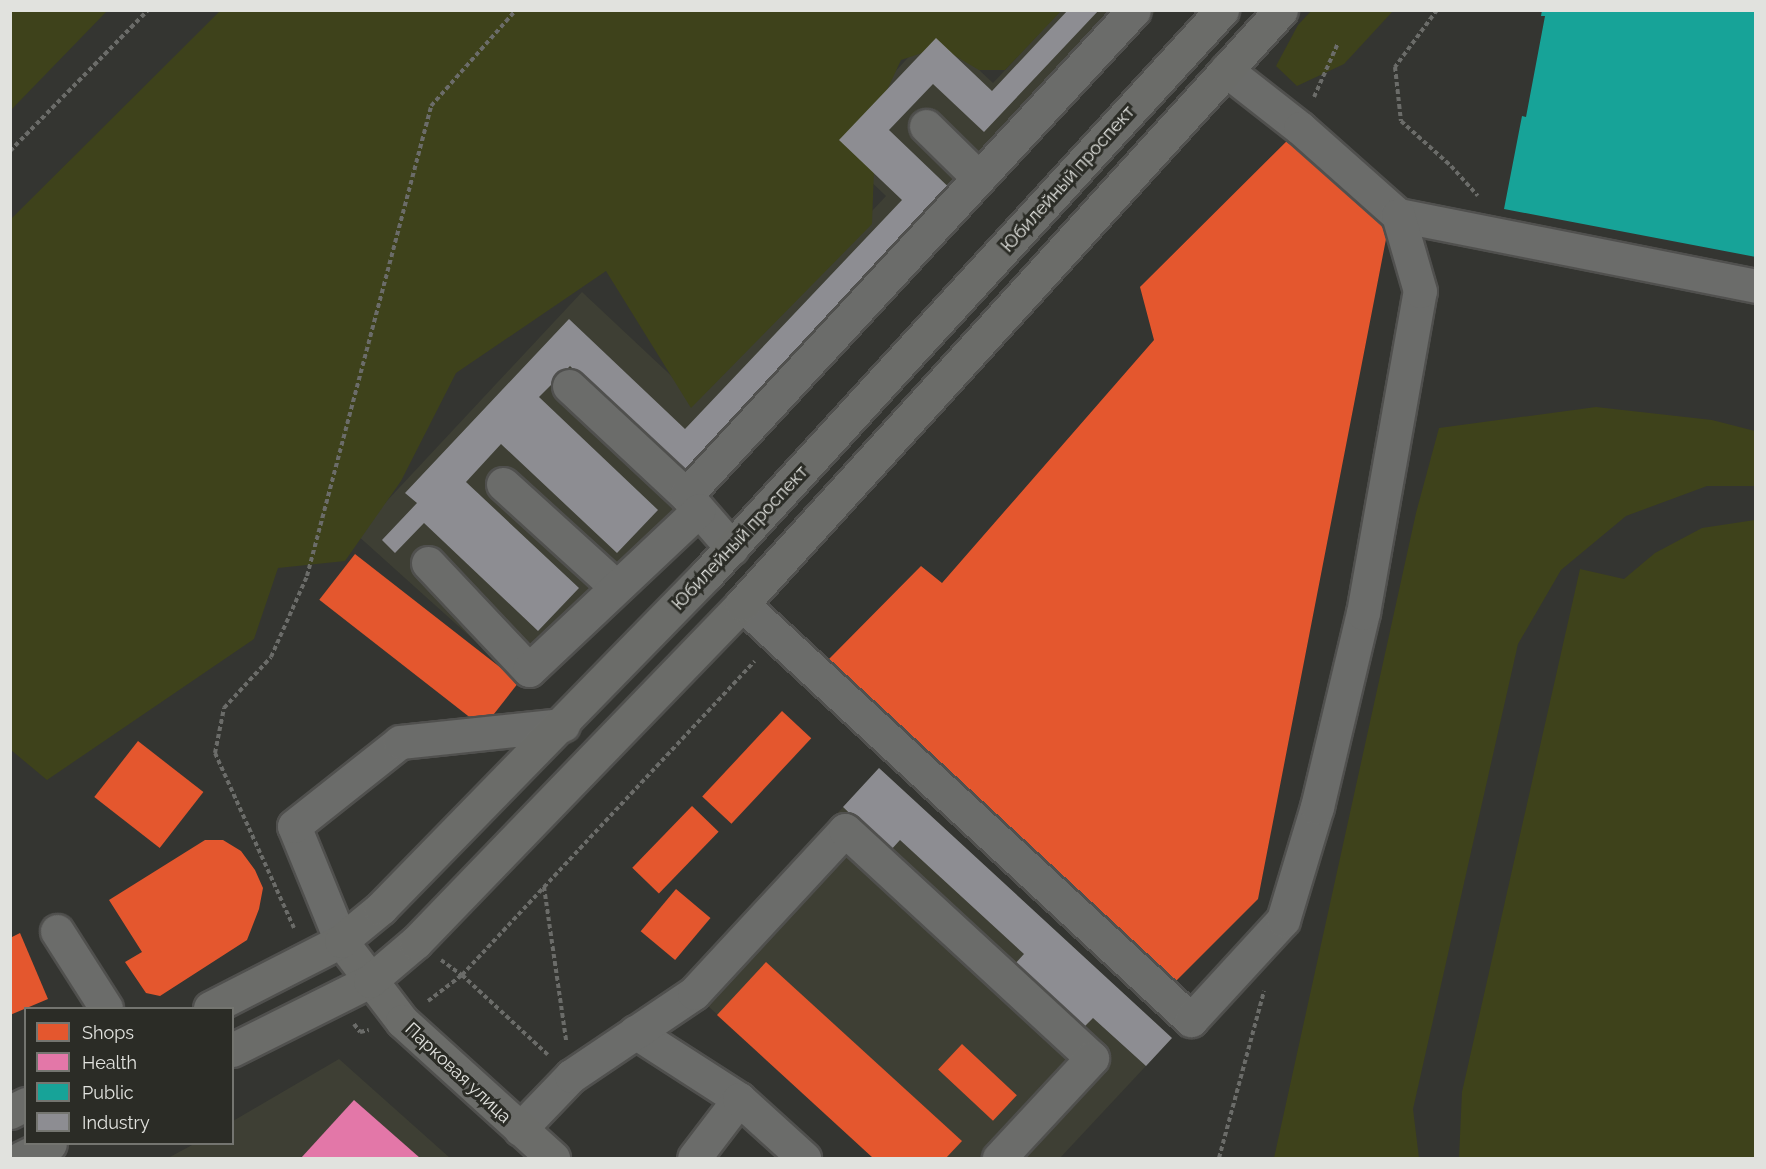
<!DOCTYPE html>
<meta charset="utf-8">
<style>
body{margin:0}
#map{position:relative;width:1766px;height:1169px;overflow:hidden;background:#343531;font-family:Raleway,sans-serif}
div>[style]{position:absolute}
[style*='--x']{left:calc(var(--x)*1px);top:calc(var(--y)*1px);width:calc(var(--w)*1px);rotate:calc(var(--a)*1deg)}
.built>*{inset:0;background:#3e3f34}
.green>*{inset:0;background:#3e421b}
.shops>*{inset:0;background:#e4572e;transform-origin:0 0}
.health>*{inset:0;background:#e377a8}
.public>*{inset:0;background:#17a398}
.industry>*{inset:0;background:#8d8d92}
.path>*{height:4px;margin-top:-2px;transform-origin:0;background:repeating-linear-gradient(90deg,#6b6c69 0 4.5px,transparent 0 7.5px)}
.roads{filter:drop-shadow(2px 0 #50504e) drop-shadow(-2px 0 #50504e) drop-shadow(0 2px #50504e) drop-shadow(0 -2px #50504e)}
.minor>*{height:33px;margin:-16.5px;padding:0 16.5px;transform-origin:16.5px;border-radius:16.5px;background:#6b6c6a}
.major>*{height:33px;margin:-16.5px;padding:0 16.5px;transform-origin:16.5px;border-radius:16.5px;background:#6b6c69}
span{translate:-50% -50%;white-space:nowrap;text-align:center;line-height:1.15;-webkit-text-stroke:6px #2b2c26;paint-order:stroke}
.street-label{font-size:18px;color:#e1e2de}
.frame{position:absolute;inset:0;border:12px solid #e1e2de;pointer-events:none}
.legend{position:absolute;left:24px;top:1007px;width:210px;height:138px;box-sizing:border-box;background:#2b2c26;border:2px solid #747570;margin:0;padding:8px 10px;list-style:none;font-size:18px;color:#e1e2de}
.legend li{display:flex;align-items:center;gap:12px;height:30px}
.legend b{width:30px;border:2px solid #747570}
</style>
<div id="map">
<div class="built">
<i style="clip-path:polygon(1060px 11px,1156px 11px,524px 685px,356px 534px,582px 292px,696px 399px,886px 196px,829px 142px,935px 29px,993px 83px)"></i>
<i style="clip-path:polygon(879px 768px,1172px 1038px,1060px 1158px,873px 1158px,682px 982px)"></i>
<i style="clip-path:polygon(339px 1059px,450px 1158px,168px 1158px,194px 1144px,232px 1144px,233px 1121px)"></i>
</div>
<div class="green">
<i style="clip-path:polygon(11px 10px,107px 11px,11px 110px,10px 11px)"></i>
<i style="clip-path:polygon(1312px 10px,1393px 10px,1393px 11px,1344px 64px,1297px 86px,1276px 66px,1298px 25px)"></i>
<i style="clip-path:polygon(220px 11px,1061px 11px,1005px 70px,979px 70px,940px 47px,901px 60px,876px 114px,872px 224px,691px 408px,606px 271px,456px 373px,401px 481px,345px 561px,278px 568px,254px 639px,47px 780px,11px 750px,11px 219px)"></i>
<i style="clip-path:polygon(1596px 407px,1712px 420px,1755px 431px,1755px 486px,1707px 486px,1626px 516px,1561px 570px,1518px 644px,1413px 1109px,1419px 1158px,1274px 1158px,1416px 513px,1439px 428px)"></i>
<i style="clip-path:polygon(1755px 520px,1755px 1158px,1459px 1158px,1462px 1092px,1580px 569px,1624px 579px,1655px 553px,1702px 528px)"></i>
</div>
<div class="shops">
<i style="clip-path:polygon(1300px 128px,1364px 200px,1387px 234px,1258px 899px,1176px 981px,1006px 836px,829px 659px,921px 566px,942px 583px,1154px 340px,1140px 287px)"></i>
<i style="left:355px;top:554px;width:208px;height:58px;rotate:38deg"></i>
<i style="left:782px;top:711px;width:40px;height:117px;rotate:43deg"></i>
<i style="left:138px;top:741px;width:83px;height:71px;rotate:38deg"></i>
<i style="left:692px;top:806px;width:37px;height:86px;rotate:44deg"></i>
<i style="clip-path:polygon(205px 840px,223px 840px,241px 851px,255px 870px,263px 888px,259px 909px,247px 940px,160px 996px,146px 993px,125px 962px,142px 952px,109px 900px)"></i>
<i style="left:676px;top:889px;width:45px;height:55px;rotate:40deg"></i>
<i style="clip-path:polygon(20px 933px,48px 999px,10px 1015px,10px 938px)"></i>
<i style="clip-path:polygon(766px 962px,962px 1141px,946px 1158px,873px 1158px,717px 1015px)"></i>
<i style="left:962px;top:1044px;width:75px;height:35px;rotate:43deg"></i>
</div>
<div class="health">
<i style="clip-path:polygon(354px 1100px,420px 1158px,301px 1158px)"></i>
</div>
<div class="public">
<i style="clip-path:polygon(1542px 10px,1756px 10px,1756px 257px,1504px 209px,1522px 116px,1526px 117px,1545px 16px,1541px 16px)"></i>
</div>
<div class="industry">
<i style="clip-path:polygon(1068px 10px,1099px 10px,984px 132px,933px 84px,889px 130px,960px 198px,691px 480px,570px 366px,539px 397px,658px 510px,617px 553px,501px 444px,466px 482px,579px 588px,538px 631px,424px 523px,395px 553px,382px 540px,417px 503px,405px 493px,569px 319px,685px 429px,902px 200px,839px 140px,936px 38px,992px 91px)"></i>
<i style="clip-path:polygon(879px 768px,1172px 1038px,1146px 1066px,1093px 1018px,1081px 1030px,1013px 966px,1024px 954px,900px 840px,890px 851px,843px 807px)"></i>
</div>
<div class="path">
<i style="--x:1437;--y:10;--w:71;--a:126.4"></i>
<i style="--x:1395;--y:67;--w:54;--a:83.7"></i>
<i style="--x:1401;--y:121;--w:67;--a:42"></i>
<i style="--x:1451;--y:166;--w:40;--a:48"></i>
<i style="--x:1314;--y:97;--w:59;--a:-66"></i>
<i style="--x:10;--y:151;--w:197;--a:-45.6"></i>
<i style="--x:544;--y:887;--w:155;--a:81.8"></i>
<i style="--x:294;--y:928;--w:192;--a:-114.3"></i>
<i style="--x:215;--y:753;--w:46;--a:-78.7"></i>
<i style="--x:224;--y:708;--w:69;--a:-47.3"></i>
<i style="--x:271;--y:657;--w:89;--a:-66"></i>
<i style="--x:307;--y:576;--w:486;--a:-75.2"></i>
<i style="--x:431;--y:106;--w:128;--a:-48.5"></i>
<i style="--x:441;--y:960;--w:26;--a:36"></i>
<i style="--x:462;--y:975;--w:117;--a:42.9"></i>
<i style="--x:428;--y:1001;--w:43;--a:-37.4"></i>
<i style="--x:462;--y:975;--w:429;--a:-47"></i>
<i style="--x:354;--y:1024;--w:10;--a:53"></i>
<i style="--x:360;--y:1032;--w:9;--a:-13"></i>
<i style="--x:1219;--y:1158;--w:173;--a:-74.9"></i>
</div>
<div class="roads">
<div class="minor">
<i style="--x:1226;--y:70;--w:94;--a:38.1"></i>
<i style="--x:1300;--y:128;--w:131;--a:41.6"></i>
<i style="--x:1398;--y:215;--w:365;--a:11.2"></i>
<i style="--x:926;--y:126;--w:74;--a:44.5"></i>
<i style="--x:569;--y:386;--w:160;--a:43"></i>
<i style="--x:503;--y:484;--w:153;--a:42.3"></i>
<i style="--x:732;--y:548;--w:70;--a:-131"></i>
<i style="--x:686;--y:495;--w:660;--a:-47.27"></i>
<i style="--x:428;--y:563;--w:147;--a:46.7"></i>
<i style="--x:529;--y:670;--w:233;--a:-43.3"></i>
<i style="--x:742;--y:604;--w:612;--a:42.82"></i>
<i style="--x:1191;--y:1020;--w:136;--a:-47.4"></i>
<i style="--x:1283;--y:920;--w:118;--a:-73.3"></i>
<i style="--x:1317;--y:807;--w:199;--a:-76.7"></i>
<i style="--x:1363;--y:613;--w:327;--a:-80"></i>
<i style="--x:1420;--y:291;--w:79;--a:-106.1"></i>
<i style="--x:57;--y:931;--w:91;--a:57.5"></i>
<i style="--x:341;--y:941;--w:124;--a:-112.2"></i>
<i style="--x:294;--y:826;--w:135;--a:-38.4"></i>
<i style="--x:400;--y:742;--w:164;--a:-6"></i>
<i style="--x:635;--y:1032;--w:124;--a:32.8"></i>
<i style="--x:739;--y:1099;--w:74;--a:127.3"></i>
<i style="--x:739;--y:1099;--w:88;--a:42.2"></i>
<i style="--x:520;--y:1129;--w:74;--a:-46.1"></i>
<i style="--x:571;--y:1076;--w:148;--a:-34"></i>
<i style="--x:694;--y:993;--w:222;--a:-47.2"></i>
<i style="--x:845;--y:830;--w:336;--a:42.7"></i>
<i style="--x:1092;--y:1058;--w:137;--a:132.9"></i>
</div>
<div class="major">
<i style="--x:341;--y:941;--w:101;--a:52.7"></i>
<i style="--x:402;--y:1021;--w:204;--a:42.2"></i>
<i style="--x:210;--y:1008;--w:147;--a:-27.1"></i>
<i style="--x:341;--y:941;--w:52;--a:-39.5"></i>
<i style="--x:381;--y:908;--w:467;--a:-45.7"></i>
<i style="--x:707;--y:574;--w:764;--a:-47.6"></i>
<i style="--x:232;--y:1050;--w:154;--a:-26.6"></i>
<i style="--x:370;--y:981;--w:60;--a:-40.3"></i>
<i style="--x:416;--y:942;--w:470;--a:-46"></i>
<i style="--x:742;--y:604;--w:802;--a:-47.78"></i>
<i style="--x:10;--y:1112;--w:18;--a:-27"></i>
<i style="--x:21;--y:1158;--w:32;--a:-26"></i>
</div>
</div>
<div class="street-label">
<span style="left:1068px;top:179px;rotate:-48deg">Юбилейный проспект</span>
<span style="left:740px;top:538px;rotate:-47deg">Юбилейный проспект</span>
<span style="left:458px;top:1073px;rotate:43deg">Парковая улица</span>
</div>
<div class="frame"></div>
<ul class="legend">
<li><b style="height:16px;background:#e4572e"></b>Shops</li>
<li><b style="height:16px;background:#e377a8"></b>Health</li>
<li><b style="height:16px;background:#17a398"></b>Public</li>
<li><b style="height:16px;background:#8d8d92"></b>Industry</li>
</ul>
</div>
